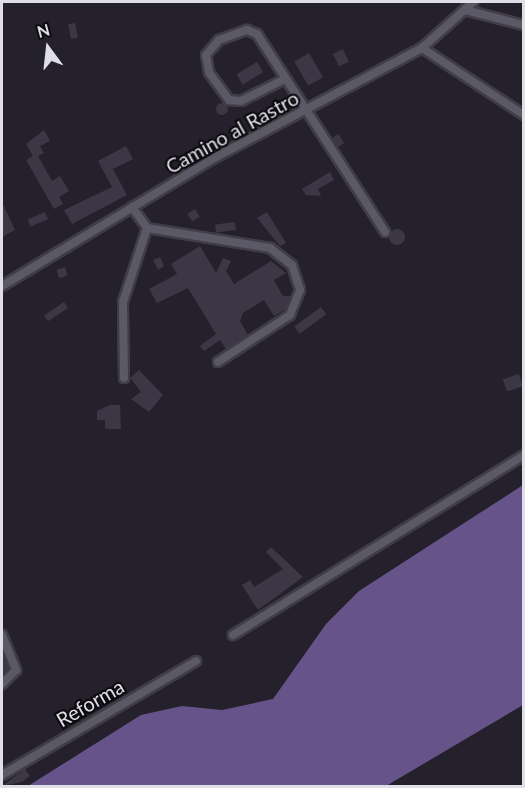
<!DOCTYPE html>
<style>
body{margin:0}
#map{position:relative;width:525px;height:788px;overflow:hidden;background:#24212c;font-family:Lato,sans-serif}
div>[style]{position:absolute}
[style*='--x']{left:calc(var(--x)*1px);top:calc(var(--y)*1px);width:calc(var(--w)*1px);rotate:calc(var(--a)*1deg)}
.water>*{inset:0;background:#65538a}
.building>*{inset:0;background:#3b3744;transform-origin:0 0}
.round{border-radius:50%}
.roads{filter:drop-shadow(2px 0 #403d46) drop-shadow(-2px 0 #403d46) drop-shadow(0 2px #403d46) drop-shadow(0 -2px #403d46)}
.minor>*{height:8px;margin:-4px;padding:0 4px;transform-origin:4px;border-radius:4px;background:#5c5966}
span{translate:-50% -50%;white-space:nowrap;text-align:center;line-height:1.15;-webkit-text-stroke:4.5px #0d0b10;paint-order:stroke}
.street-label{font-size:20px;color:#e0dee6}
.frame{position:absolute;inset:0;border:3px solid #e0dee6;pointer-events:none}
.north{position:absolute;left:18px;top:18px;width:60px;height:60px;-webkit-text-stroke:4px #0d0b10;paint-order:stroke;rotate:345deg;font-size:16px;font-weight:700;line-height:24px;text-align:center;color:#e0dee6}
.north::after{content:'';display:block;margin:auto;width:21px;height:27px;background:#e0dee6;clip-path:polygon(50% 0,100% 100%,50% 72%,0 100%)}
</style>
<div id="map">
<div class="water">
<i style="clip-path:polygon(523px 485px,523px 705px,386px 786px,28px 786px,141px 715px,182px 706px,222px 710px,273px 699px,326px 624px,359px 591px)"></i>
</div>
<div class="building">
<i style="left:75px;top:23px;width:15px;height:7px;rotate:79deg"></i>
<i style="left:343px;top:49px;width:14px;height:11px;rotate:65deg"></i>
<i style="left:309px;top:53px;width:28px;height:17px;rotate:60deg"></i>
<i style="left:257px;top:62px;width:12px;height:24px;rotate:59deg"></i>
<i class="round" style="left:216px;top:103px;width:12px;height:12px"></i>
<i style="clip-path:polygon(44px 130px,50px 141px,40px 146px,44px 153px,38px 156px,52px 181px,60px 176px,69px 191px,59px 197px,63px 204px,54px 209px,26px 160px,33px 156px,26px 144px)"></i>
<i style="left:338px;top:134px;width:11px;height:7px;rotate:56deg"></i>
<i style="clip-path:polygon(126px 146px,133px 159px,113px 169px,127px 195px,72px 224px,64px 210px,112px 187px,98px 161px)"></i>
<i style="clip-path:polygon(330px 172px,334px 180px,318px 189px,321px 196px,306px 195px,302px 189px)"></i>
<i style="clip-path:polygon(2px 202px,15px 230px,2px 237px)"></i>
<i style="left:195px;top:209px;width:9px;height:9px;rotate:58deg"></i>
<i style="left:45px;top:212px;width:8px;height:19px;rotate:67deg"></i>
<i style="clip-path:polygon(267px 212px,286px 243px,280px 246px,257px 218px)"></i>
<i style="left:235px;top:222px;width:8px;height:20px;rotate:83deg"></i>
<i class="round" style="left:389px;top:229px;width:16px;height:16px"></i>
<i style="clip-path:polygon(200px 246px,216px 273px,223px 258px,231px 261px,226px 271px,234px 284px,271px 261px,286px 273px,274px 280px,283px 296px,291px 296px,286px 309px,274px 316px,264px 300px,243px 313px,240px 321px,248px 335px,226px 349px,220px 340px,204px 351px,200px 346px,216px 334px,188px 288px,157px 303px,149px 289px,177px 274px,171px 264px)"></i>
<i style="clip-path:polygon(160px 257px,164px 266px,158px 270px,153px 260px)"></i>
<i style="left:65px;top:267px;width:9px;height:9px;rotate:72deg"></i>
<i style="left:64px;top:302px;width:7px;height:24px;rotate:56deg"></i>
<i style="left:321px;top:307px;width:9px;height:33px;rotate:54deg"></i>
<i style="clip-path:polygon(139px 370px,163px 395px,149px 412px,131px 399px,141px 392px,130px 378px)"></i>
<i style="left:519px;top:374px;width:13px;height:17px;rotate:72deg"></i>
<i style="clip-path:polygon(110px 405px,120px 405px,121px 429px,105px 429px,105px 420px,97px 420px,97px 411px)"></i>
<i style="clip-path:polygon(271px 547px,303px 577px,258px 610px,242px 585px,250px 580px,254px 587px,283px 569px,266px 552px)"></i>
<i style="clip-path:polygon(2px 651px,9px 668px,5px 672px,2px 672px)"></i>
<i style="clip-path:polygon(25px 769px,30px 776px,22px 782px,2px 786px)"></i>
</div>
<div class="roads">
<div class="minor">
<i style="--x:465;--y:10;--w:61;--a:14.3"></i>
<i style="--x:422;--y:48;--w:122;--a:33.3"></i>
<i style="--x:285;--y:79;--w:49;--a:153.4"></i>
<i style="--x:241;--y:101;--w:12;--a:-175"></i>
<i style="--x:229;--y:100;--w:34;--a:-126"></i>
<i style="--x:209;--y:72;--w:17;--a:-100"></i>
<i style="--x:206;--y:55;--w:20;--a:-49"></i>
<i style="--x:219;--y:40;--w:30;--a:-20"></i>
<i style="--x:247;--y:30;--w:11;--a:22"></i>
<i style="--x:257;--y:34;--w:236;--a:57.1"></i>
<i style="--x:132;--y:207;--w:26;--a:54"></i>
<i style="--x:147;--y:228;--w:125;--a:9.2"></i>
<i style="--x:270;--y:248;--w:28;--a:38"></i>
<i style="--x:292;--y:265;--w:26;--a:72"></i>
<i style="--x:300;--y:290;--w:27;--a:112"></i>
<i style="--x:290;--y:315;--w:86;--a:146.9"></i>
<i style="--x:2;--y:286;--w:250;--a:-31.1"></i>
<i style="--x:216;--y:157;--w:233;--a:-27.9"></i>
<i style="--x:422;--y:48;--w:69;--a:-42"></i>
<i style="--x:124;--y:378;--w:76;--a:-90.8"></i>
<i style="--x:123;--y:302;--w:78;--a:-72"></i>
<i style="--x:2;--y:635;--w:38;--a:68"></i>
<i style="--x:16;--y:670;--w:20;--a:135"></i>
<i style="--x:233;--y:635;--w:342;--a:-31.7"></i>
<i style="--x:2;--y:775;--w:225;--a:-30.4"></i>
</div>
</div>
<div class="street-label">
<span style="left:232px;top:132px;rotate:-29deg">Camino al Rastro</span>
<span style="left:90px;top:703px;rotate:-30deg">Reforma</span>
</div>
<div class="frame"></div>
<div class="north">N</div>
</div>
